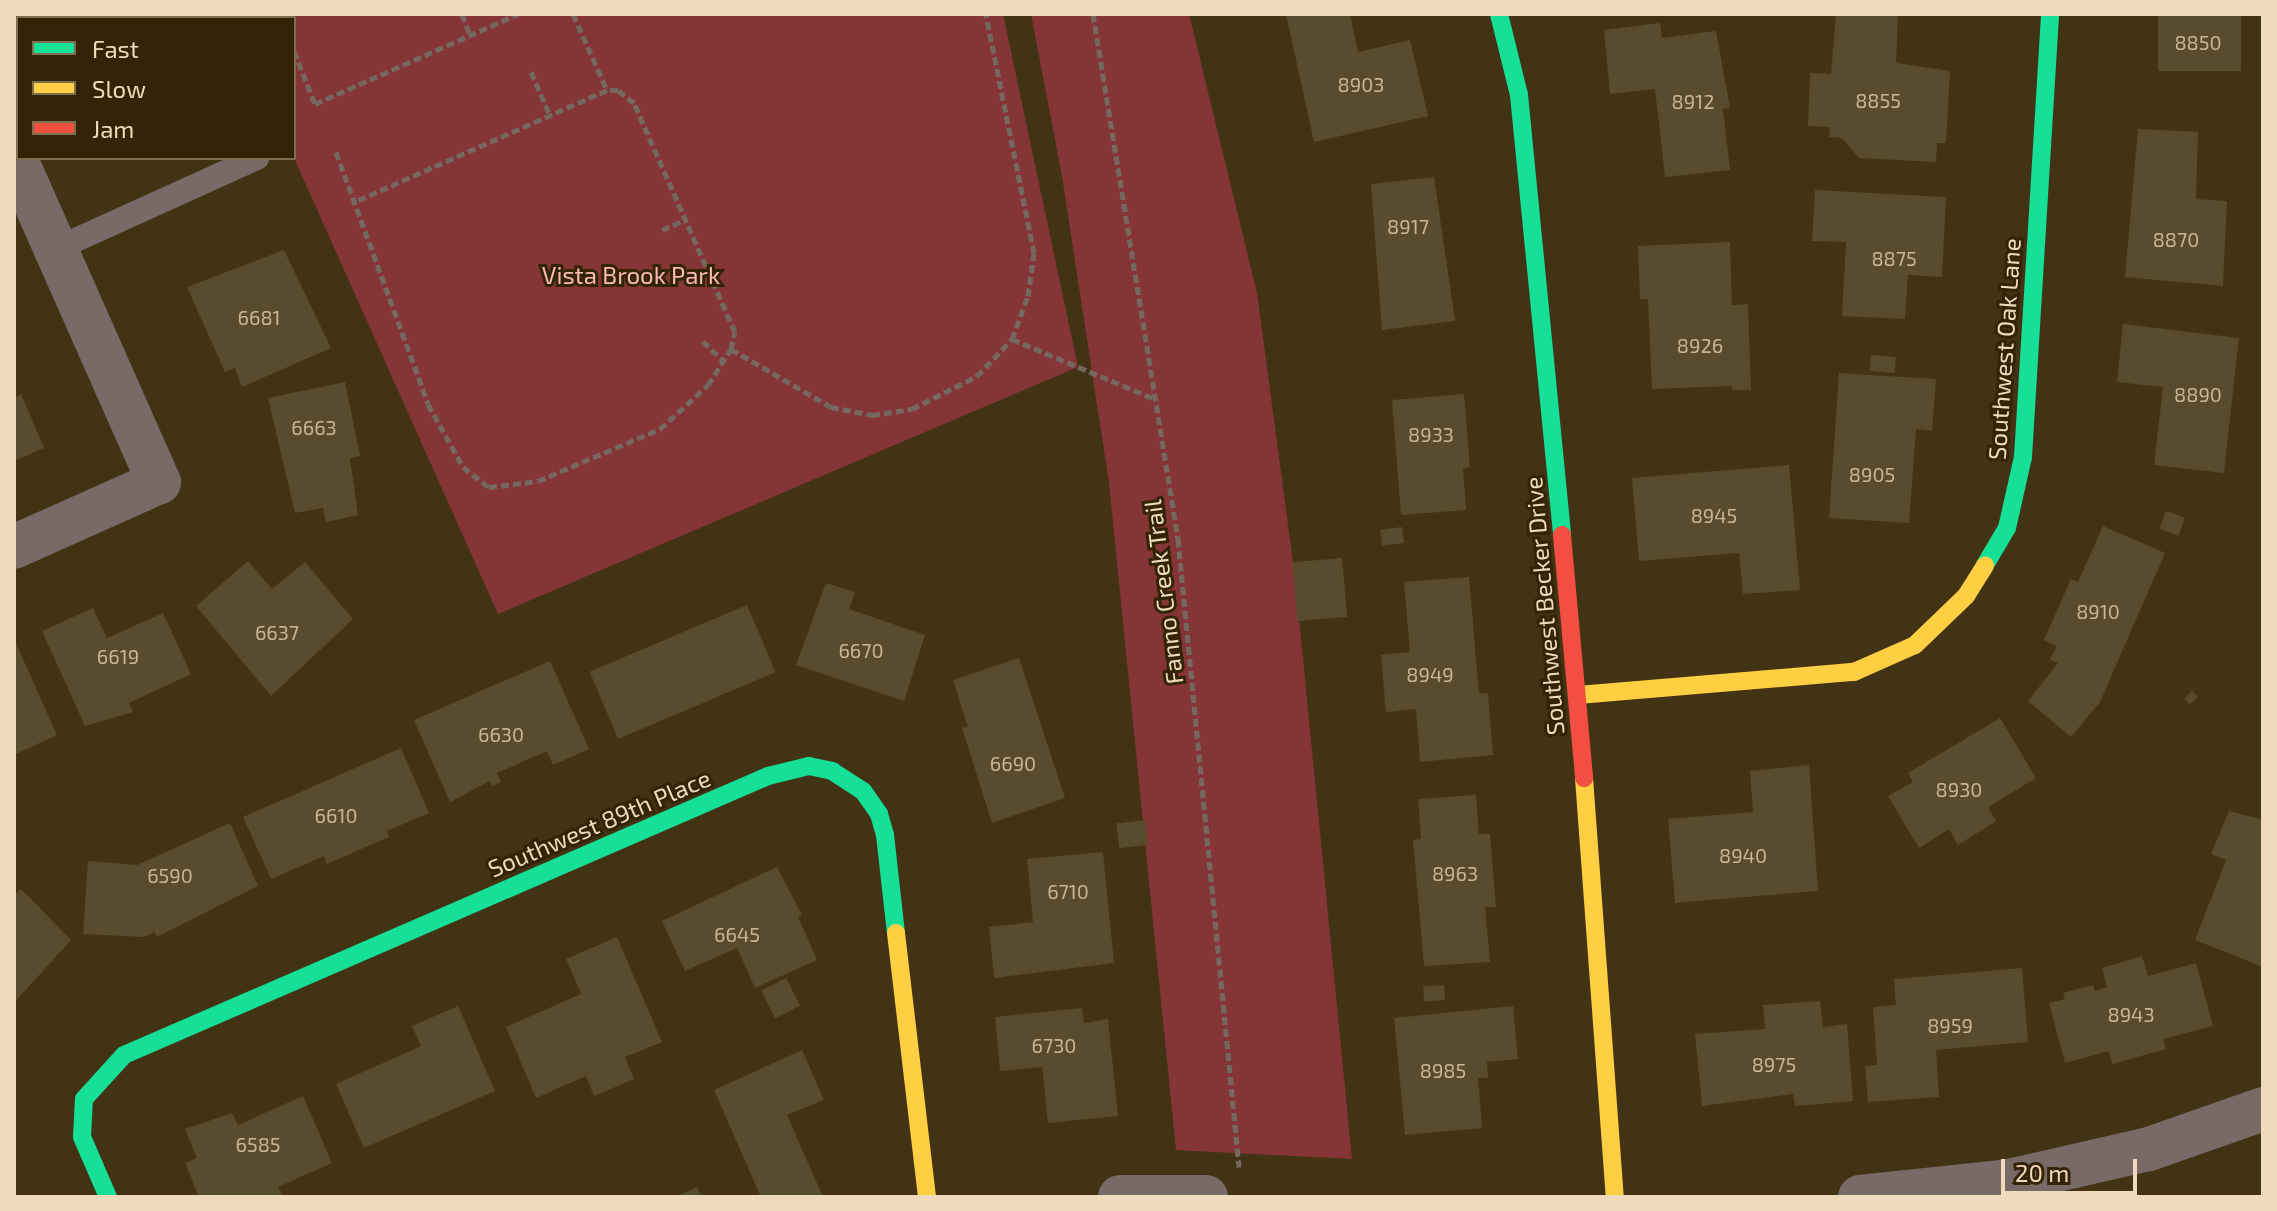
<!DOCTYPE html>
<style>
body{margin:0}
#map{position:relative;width:2277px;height:1211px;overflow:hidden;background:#423314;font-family:"Exo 2",sans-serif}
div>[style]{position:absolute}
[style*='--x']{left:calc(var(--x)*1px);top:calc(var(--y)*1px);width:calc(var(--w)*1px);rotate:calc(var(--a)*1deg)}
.green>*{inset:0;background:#853535}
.building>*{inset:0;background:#594b2d;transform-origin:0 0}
.path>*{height:5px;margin-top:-2.5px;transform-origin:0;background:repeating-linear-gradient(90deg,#75695f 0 8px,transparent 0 12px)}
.lane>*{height:24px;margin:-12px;padding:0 12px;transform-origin:12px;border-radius:12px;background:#776a67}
.street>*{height:44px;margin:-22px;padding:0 22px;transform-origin:22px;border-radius:22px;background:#776a67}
.fast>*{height:18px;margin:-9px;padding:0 9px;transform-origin:9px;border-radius:9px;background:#16e098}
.slow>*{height:18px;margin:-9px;padding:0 9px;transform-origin:9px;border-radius:9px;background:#ffcf43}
.jam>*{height:18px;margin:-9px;padding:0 9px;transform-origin:9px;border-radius:9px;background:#f24e42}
span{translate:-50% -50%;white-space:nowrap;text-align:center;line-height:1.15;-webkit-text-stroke:6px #332407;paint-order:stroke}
.number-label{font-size:20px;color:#cab798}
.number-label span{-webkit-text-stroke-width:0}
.park-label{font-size:24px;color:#fcb9b8}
.street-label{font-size:24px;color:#efdbbb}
.frame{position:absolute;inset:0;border:16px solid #efdbbb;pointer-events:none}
.legend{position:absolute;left:16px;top:16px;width:280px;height:144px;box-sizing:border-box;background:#332407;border:2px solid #7e6d4f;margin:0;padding:10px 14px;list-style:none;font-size:24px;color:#efdbbb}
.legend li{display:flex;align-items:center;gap:16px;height:40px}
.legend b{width:40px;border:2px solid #7e6d4f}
.scale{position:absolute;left:2001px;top:1159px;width:136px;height:36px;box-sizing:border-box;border:4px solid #efdbbb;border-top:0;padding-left:10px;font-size:24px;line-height:28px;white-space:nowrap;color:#efdbbb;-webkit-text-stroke:6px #332407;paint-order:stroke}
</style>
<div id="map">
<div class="green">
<i style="clip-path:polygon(229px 14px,1003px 14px,1078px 367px,498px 614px,294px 158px,294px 18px)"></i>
<i style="clip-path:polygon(1031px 14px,1189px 14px,1257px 293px,1295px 577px,1352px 1159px,1176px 1150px,1109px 483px,1062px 176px)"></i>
</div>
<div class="building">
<i style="left:88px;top:14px;width:86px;height:8px"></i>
<i style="clip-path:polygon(1286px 14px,1350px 14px,1358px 52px,1410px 40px,1428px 116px,1314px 142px)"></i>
<i style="clip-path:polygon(1836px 14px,1898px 14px,1896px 63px,1950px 71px,1946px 143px,1937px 143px,1936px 162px,1859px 158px,1842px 138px,1829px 137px,1830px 127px,1808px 126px,1810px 73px,1831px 74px)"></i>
<i style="left:2158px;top:14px;width:83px;height:57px"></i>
<i style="clip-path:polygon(1660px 23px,1662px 38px,1716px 31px,1730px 108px,1723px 109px,1730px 170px,1665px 177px,1655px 89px,1610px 94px,1604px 30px)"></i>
<i style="clip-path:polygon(2138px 129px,2198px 132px,2196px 199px,2227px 201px,2223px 286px,2125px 277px)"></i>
<i style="clip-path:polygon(1434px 177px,1455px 321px,1382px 330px,1371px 184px)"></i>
<i style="clip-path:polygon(1815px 190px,1946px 197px,1942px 277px,1908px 275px,1905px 319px,1842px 316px,1846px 242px,1812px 241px)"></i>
<i style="clip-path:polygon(1730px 242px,1732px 305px,1748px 304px,1751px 390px,1732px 390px,1732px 386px,1652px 389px,1648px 299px,1640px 299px,1638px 246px)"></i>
<i style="clip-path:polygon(284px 250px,331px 348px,242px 387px,235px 368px,225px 372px,187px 287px)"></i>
<i style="clip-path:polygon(2123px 324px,2239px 338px,2224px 473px,2154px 465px,2163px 387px,2117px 382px)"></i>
<i style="left:1871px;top:355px;width:25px;height:16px;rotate:5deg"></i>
<i style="clip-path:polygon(1839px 373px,1936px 379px,1932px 431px,1916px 429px,1909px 523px,1829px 518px)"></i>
<i style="clip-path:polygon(345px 382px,360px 456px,350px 458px,358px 515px,326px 522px,323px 508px,295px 513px,268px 398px)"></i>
<i style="clip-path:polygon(21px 394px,44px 448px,14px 461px,14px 398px)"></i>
<i style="clip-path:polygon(1464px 394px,1470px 467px,1463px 469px,1466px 510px,1401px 515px,1392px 400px)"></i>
<i style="clip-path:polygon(1789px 465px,1800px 590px,1743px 594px,1739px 553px,1639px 561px,1632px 478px)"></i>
<i style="left:2166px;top:511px;width:20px;height:19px;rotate:20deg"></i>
<i style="clip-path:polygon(2103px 526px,2165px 553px,2100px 702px,2071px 737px,2028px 701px,2058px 663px,2050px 660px,2057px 646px,2044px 640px,2071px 579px,2078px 582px)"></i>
<i style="left:1402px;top:527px;width:16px;height:22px;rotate:83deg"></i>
<i style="left:1342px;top:558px;width:59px;height:50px;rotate:85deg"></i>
<i style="clip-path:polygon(248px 561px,272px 589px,305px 562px,353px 619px,271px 696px,196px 606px)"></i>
<i style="clip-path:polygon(1469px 577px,1479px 694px,1488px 693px,1493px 755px,1420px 762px,1416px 709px,1386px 712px,1381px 655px,1410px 652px,1404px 582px)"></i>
<i style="clip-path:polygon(826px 583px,855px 592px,849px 609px,925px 635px,904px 701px,796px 665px)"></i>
<i style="left:747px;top:605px;width:73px;height:171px;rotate:67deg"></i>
<i style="clip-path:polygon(93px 608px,107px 638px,163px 613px,191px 674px,129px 703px,133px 712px,85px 726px,42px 631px)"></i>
<i style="clip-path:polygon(14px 639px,57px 735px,14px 755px)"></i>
<i style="clip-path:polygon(1019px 658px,1065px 798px,992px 823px,962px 728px,968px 727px,953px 680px)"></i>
<i style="clip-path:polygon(550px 661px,589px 749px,553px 765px,547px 751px,497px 773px,501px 782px,492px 786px,490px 781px,450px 802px,414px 720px)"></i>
<i style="left:2192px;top:691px;width:8px;height:11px;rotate:45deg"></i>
<i style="clip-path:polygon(2000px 718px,2036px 778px,1988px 807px,1996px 821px,1958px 845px,1949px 829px,1919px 848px,1888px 796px,1913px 782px,1908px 773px)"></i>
<i style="clip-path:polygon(401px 748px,429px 813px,387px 831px,389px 837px,327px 864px,324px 856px,271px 879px,243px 817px)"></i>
<i style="clip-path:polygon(1809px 765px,1818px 891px,1675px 903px,1668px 819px,1753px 812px,1750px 771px)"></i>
<i style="clip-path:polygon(1476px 795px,1479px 834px,1490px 834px,1496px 907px,1485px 907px,1490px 962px,1424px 966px,1413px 840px,1421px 839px,1418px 799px)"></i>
<i style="clip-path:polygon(2229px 811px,2263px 820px,2263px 967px,2195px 940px,2226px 860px,2211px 854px)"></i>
<i style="left:1145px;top:820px;width:25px;height:29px;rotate:83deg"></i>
<i style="clip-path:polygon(230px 823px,258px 886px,157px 937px,154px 932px,144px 937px,83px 934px,88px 861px,137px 865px)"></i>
<i style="clip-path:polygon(1103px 852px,1114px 963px,994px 978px,989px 927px,1033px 922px,1027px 859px)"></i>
<i style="clip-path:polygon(777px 867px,802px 915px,798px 917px,817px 960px,755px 988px,737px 948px,685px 971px,662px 921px)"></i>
<i style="clip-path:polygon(21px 889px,71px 940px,14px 1003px,14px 895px)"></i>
<i style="clip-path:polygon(617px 937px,662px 1042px,625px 1057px,634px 1079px,594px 1096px,586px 1076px,536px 1098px,506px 1027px,581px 994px,566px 959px)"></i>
<i style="clip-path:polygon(2142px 956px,2148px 976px,2196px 963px,2213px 1026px,2163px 1039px,2166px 1049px,2112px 1064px,2109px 1051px,2065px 1063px,2049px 1003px,2065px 999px,2063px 993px,2093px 985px,2095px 991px,2107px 987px,2102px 968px)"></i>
<i style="clip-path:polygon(2022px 968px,2028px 1042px,1936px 1050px,1939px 1097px,1868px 1102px,1865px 1066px,1877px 1065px,1873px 1007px,1896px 1005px,1894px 979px)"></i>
<i style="left:786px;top:978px;width:31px;height:28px;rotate:63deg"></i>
<i style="left:1444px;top:985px;width:15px;height:21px;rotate:86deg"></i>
<i style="clip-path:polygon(1820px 1001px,1823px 1027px,1847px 1024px,1853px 1101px,1795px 1106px,1793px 1094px,1702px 1106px,1695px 1034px,1765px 1029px,1763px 1005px)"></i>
<i style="clip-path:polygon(458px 1006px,495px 1091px,364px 1148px,336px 1084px,421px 1046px,412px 1026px)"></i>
<i style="clip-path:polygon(1513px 1006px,1518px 1059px,1487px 1062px,1488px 1078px,1478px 1078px,1482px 1128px,1405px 1135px,1394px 1018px)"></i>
<i style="clip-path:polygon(1082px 1008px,1084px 1023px,1108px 1019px,1118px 1116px,1048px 1123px,1042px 1067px,1000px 1071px,995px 1017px)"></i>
<i style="clip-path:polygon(802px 1050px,824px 1100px,787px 1115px,823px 1197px,761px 1197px,714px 1090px)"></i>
<i style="clip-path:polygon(303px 1096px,332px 1163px,278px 1187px,283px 1197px,199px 1197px,185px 1163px,197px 1158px,185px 1129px,232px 1113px,238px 1125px)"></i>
<i style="clip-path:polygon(697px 1187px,701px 1197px,676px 1197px)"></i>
</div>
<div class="path">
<i style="--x:281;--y:14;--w:4;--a:90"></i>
<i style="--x:462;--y:14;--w:22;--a:69"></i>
<i style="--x:573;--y:14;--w:83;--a:65.9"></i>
<i style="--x:1093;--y:14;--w:532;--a:80.8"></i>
<i style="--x:1178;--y:539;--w:631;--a:84.45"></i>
<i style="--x:294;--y:51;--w:57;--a:68.4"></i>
<i style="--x:315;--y:104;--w:222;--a:-23.9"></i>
<i style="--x:531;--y:72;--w:47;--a:66.2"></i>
<i style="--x:336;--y:152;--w:268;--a:69.9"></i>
<i style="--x:428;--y:404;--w:72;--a:60.9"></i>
<i style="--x:463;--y:467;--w:33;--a:38"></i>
<i style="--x:489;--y:487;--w:49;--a:-7"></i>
<i style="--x:538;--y:481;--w:133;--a:-23.1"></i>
<i style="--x:660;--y:429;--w:65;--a:-42.5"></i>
<i style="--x:708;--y:385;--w:43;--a:-57.4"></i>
<i style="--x:731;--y:349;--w:17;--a:-77"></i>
<i style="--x:735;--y:332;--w:250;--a:-113.8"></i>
<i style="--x:634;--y:103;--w:21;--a:-141"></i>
<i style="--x:618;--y:90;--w:11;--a:180"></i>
<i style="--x:607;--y:90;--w:274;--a:156.1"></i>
<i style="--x:662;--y:230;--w:24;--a:-24"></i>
<i style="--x:1012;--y:339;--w:155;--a:22.8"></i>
<i style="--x:703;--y:341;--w:28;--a:45"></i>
<i style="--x:731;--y:349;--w:116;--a:30.1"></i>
<i style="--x:831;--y:407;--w:42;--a:11"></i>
<i style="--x:872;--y:415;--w:40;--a:-8.5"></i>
<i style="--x:912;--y:409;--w:73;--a:-26.9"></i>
<i style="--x:977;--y:376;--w:51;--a:-46.6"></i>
<i style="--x:1012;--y:339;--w:46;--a:-69.6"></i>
<i style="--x:1028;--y:296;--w:43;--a:-82.1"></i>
<i style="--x:1034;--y:253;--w:244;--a:-101.4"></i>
</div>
<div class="lane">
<i style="--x:56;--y:249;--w:221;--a:-24.4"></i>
</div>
<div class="street">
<i style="--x:14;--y:155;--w:358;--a:66.1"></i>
<i style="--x:159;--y:482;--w:159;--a:155.9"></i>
<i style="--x:1120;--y:1197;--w:86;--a:0"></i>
<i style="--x:1860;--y:1197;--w:150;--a:-6.1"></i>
<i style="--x:2009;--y:1181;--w:144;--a:-12.9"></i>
<i style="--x:2149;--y:1149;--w:121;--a:-19.3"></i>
</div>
<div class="fast">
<i style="--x:1499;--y:14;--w:83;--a:76.1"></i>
<i style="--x:1519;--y:95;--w:442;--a:84.4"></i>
<i style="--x:1985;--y:565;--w:43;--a:-59.3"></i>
<i style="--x:2007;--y:528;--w:73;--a:-77.3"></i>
<i style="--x:2023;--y:457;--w:444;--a:-86.5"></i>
<i style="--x:108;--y:1197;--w:65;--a:-113.4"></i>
<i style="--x:82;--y:1137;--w:38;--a:-87"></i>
<i style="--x:84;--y:1099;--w:59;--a:-47.7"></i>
<i style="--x:124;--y:1055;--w:702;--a:-23.42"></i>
<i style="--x:768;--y:776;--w:42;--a:-13.7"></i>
<i style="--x:809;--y:766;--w:24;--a:12"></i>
<i style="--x:832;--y:771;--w:37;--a:33"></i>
<i style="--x:863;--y:791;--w:28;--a:55"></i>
<i style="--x:879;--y:814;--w:22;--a:74"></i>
<i style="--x:885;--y:835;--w:99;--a:83.6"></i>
</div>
<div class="slow">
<i style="--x:1578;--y:695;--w:277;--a:-4.8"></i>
<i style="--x:1854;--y:672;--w:67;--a:-23.9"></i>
<i style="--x:1915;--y:645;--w:71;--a:-43.9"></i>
<i style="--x:1966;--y:596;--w:36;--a:-58"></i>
<i style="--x:1584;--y:778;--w:420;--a:85.8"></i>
<i style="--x:896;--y:933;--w:266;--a:83.3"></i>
</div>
<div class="jam">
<i style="--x:1562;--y:535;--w:244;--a:84.8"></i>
</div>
<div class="number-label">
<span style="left:2198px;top:42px">8850</span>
<span style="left:1361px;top:84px">8903</span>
<span style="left:1878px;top:100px">8855</span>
<span style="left:1693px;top:101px">8912</span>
<span style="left:1408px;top:226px">8917</span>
<span style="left:2176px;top:239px">8870</span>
<span style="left:1894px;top:258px">8875</span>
<span style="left:259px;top:317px">6681</span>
<span style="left:1700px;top:345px">8926</span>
<span style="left:2198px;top:394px">8890</span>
<span style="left:314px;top:427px">6663</span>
<span style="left:1431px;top:434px">8933</span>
<span style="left:1872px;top:474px">8905</span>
<span style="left:1714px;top:515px">8945</span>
<span style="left:2098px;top:611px">8910</span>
<span style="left:277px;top:632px">6637</span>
<span style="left:861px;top:650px">6670</span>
<span style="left:118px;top:656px">6619</span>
<span style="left:1430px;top:674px">8949</span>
<span style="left:501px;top:734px">6630</span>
<span style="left:1013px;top:763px">6690</span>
<span style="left:1959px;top:789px">8930</span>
<span style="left:336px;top:815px">6610</span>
<span style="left:1743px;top:855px">8940</span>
<span style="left:1455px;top:873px">8963</span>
<span style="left:170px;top:875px">6590</span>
<span style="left:1068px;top:891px">6710</span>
<span style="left:737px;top:934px">6645</span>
<span style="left:2131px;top:1014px">8943</span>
<span style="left:1950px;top:1025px">8959</span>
<span style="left:1054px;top:1045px">6730</span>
<span style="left:1774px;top:1064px">8975</span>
<span style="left:1443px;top:1070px">8985</span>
<span style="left:258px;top:1144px">6585</span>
</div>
<div class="park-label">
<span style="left:631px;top:275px">Vista Brook Park</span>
</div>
<div class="street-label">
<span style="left:2004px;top:349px;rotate:-86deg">Southwest Oak Lane</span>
<span style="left:1163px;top:592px;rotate:-97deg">Fanno Creek Trail</span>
<span style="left:1544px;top:606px;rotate:-95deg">Southwest Becker Drive</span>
<span style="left:599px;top:823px;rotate:-23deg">Southwest 89th Place</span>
</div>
<div class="frame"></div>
<ul class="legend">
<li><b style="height:10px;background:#16e098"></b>Fast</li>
<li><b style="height:10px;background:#ffcf43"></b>Slow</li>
<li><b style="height:10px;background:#f24e42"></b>Jam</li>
</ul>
<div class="scale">20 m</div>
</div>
